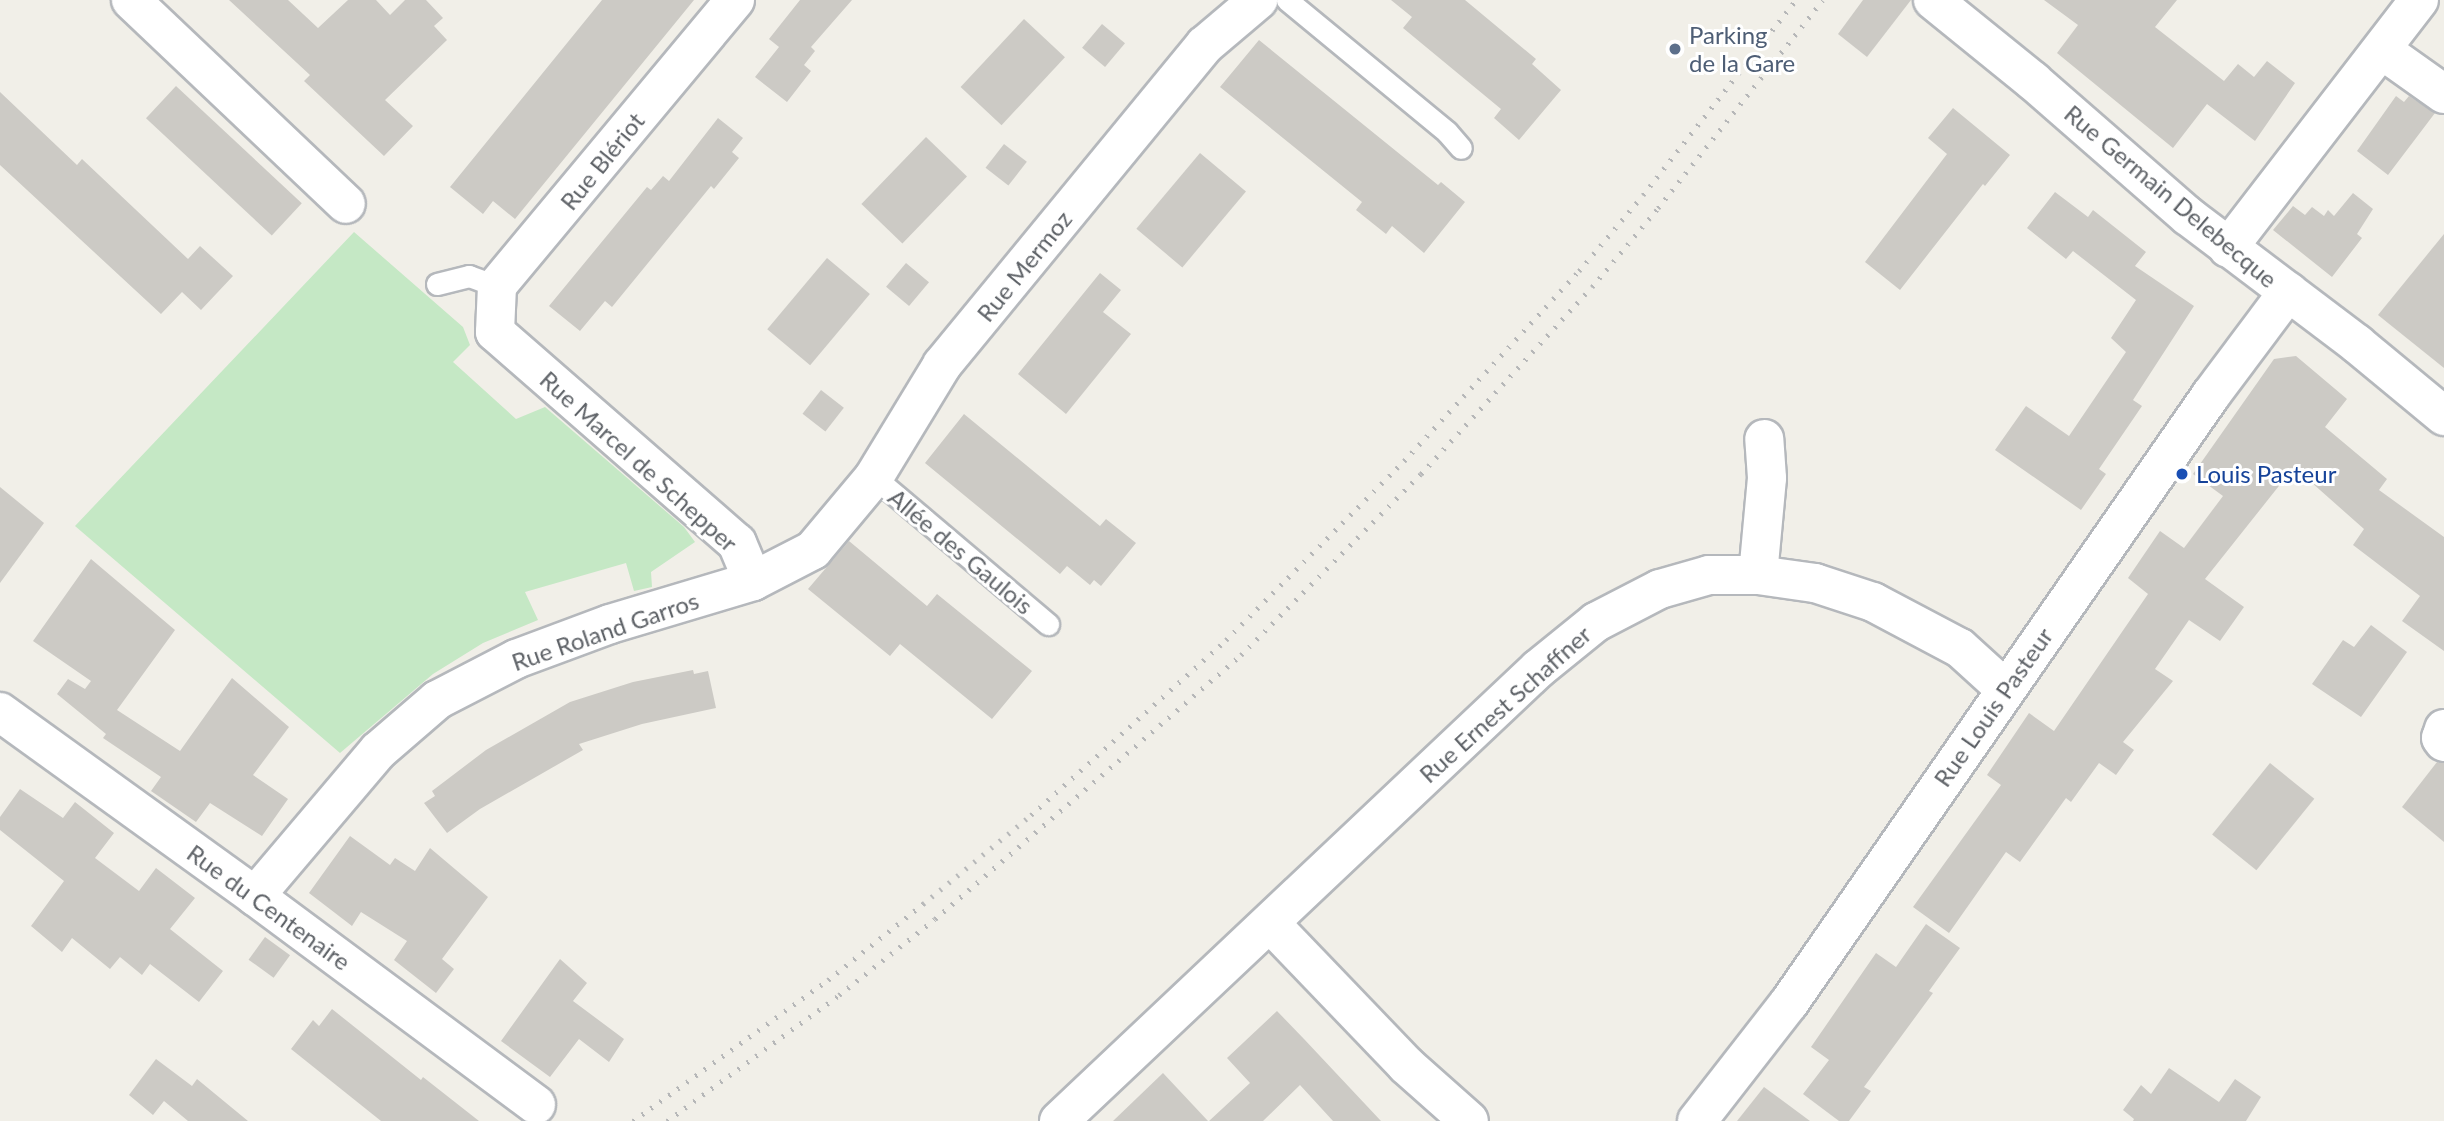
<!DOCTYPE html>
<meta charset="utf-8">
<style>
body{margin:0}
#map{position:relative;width:2444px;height:1121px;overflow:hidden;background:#f1efe8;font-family:Lato,sans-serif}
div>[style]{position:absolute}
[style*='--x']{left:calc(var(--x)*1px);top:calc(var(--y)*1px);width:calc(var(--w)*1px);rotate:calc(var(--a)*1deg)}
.green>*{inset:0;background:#c5e8c5}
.building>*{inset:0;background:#cccac5;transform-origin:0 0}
.roads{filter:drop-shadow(2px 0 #b5b8bc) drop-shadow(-2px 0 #b5b8bc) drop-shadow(0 2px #b5b8bc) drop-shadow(0 -2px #b5b8bc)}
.lane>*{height:21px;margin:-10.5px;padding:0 10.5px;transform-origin:10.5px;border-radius:10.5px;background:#fff}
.street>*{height:38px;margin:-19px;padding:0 19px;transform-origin:19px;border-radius:19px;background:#fff}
.secondary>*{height:38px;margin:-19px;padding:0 19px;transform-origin:19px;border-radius:19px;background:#fff}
.rail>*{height:5px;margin-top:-2.5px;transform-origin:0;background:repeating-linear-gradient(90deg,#b6b7b8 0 2px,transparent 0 11px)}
.dots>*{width:19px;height:19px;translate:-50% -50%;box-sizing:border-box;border:4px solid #fff;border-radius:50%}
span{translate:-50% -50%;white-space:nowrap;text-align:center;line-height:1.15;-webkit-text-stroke:6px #fff;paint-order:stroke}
.service-label{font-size:24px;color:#4e5e75}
.left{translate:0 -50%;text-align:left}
.street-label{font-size:24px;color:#5f6368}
.transit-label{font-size:24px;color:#164399}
</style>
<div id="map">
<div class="green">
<i style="clip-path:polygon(354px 232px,463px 327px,470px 345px,453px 362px,516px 419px,545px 407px,684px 527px,695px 542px,651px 572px,652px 587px,634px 591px,626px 563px,525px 592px,538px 620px,483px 643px,433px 674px,340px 753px,75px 526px)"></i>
</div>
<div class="building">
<i style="clip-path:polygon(229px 0,288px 0,318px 28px,348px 0,376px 0,390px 15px,405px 0,426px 0,443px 18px,434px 26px,447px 40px,385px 100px,413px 126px,384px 156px,304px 81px,310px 75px)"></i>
<i style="clip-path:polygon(602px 0,694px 0,515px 219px,493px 201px,483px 214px,450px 187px)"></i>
<i style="clip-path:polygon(800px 0,852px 0,811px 47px,815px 51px,804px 65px,811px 71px,787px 102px,755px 77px,779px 47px,769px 39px)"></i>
<i style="clip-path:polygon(1391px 0,1465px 0,1536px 59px,1532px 64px,1561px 90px,1519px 140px,1494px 118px,1501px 109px,1403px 28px,1412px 17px)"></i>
<i style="clip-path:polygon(1863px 0,1911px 0,1867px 57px,1838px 34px)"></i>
<i style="clip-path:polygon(2044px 0,2177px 0,2155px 27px,2224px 81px,2238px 64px,2254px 77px,2267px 61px,2295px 83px,2255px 141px,2207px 104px,2173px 148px,2057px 53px,2078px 25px)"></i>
<i style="left:1024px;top:19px;width:56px;height:93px;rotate:43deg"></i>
<i style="left:1102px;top:24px;width:30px;height:31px;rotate:40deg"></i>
<i style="clip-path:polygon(1259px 40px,1438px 185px,1441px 182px,1465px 202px,1424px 253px,1392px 226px,1386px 234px,1356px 210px,1362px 202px,1220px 87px)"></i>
<i style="left:176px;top:86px;width:172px;height:44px;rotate:43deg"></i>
<i style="clip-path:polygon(0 92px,77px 165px,82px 159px,188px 259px,200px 246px,233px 276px,201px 310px,182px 292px,161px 314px,0 165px)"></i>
<i style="clip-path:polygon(2396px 96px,2404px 102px,2409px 96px,2435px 113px,2388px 175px,2357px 151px)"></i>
<i style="clip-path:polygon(1953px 108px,2010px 155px,1985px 186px,1983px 184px,1900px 290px,1865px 262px,1947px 154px,1928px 138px)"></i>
<i style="clip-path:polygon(718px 118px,743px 138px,732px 152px,739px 158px,714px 189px,711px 186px,612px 307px,605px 301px,580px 331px,549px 306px,647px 187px,651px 190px,663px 176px,669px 181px)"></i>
<i style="left:926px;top:137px;width:57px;height:93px;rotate:44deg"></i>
<i style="left:1004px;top:144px;width:29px;height:30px;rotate:38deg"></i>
<i style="left:1200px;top:153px;width:60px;height:99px;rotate:40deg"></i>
<i style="clip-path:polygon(2055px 192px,2088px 217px,2093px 210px,2146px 252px,2135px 266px,2194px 306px,2133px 400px,2142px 406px,2099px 469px,2106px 474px,2081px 510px,1995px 450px,2026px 406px,2069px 436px,2126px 352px,2111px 338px,2136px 300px,2073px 251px,2066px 259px,2027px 228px)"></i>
<i style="clip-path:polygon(2353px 193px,2373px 209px,2357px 234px,2362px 238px,2332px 277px,2273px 230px,2293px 206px,2305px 215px,2312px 207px,2324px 216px,2328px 210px,2334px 216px)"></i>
<i style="clip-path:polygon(2444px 234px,2444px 368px,2378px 315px)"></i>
<i style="left:827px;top:258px;width:56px;height:93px;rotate:40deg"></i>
<i style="left:906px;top:263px;width:30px;height:31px;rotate:40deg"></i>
<i style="clip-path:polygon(1100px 273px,1121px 290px,1103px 312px,1131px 334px,1066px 414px,1018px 374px)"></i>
<i style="clip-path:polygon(2296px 356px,2347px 399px,2325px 427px,2387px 479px,2379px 490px,2444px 537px,2444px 651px,2402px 621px,2420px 596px,2353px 545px,2364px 529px,2294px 467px,2205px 579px,2244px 607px,2220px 641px,2189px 620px,2155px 669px,2173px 681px,2123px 742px,2134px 750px,2116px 775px,2099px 763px,2071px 802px,2066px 798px,2020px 862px,2006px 852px,1949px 933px,1913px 907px,2001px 785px,1987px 775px,2029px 713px,2054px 731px,2148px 594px,2128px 578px,2160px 531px,2184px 548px,2223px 496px,2193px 474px,2274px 359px)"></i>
<i style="left:821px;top:390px;width:29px;height:30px;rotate:38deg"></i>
<i style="clip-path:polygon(964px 414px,1100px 526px,1106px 519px,1136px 543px,1101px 586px,1094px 580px,1090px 585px,1067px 566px,1060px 574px,925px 463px)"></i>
<i style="clip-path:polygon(0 487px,44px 523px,0 583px)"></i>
<i style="clip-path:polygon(849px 541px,927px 606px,937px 594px,1032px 671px,992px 719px,900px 644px,890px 656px,808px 589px)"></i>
<i style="clip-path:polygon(91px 559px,175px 630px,117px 710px,180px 751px,232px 678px,289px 727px,253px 775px,288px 799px,262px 836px,210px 803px,196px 822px,151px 791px,161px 777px,103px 738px,106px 734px,57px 694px,68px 679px,85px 689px,91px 681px,33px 641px)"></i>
<i style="clip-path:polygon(2371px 625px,2407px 652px,2361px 717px,2312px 684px,2343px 640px,2354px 647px)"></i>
<i style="clip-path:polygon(693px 670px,694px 674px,708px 671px,716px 708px,642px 724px,579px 744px,583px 750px,480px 809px,447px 833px,424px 803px,435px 796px,432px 791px,486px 750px,570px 702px,633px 682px)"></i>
<i style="clip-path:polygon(2437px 762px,2444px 763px,2444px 842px,2402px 807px)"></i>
<i style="left:2270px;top:763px;width:57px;height:92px;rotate:39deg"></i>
<i style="clip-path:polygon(20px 789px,63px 818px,75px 802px,114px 833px,95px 858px,139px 891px,156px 868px,195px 898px,170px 929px,223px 971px,199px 1002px,150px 964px,142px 975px,120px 957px,110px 969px,72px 938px,62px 952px,31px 926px,64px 881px,0 830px,0 817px)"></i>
<i style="clip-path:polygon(350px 836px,390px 865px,395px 858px,415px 871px,430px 848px,488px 897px,442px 959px,454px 969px,436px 993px,394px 960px,407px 941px,361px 912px,352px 926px,309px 893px)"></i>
<i style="clip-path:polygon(1926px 924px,1960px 948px,1929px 991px,1933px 993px,1864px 1087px,1871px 1091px,1849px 1121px,1839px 1121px,1803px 1094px,1829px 1060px,1811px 1047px,1876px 953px,1896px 967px)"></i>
<i style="left:265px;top:937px;width:31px;height:28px;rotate:36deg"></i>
<i style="clip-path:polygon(560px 959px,587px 983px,573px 1001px,624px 1039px,609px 1062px,579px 1039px,550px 1077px,501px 1041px)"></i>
<i style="clip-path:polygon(332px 1009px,421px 1080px,423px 1077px,479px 1121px,381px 1121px,291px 1049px,313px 1020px,319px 1026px)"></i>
<i style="clip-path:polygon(1277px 1011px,1304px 1039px,1381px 1121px,1333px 1121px,1300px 1085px,1263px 1121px,1209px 1121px,1250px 1083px,1227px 1058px)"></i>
<i style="clip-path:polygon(156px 1059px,192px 1086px,197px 1079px,248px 1121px,188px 1121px,164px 1101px,153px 1115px,129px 1095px)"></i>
<i style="clip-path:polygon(2169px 1068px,2219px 1102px,2235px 1079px,2261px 1097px,2246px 1121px,2133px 1121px,2134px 1119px,2123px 1110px,2141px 1085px,2151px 1094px)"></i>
<i style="clip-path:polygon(1163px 1073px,1208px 1121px,1113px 1121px)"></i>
<i style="clip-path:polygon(1764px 1087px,1810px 1121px,1737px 1121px)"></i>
</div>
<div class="roads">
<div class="lane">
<i style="--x:1287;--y:0;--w:207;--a:39.5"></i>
<i style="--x:1447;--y:132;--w:21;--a:49"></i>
<i style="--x:437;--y:284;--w:33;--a:-14"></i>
<i style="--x:469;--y:276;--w:30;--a:20"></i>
<i style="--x:874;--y:477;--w:228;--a:40.2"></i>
</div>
<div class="street">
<i style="--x:131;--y:0;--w:296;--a:43.5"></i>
<i style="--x:735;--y:0;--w:372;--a:129.8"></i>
<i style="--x:497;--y:286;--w:46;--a:92.5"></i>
<i style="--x:495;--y:332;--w:321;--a:41.1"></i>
<i style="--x:737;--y:543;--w:41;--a:67.2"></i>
<i style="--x:2382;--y:50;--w:76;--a:35.4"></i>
<i style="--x:2228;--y:248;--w:313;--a:-52.4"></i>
<i style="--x:1758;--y:575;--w:97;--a:-84.7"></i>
<i style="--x:1767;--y:478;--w:39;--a:-94"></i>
<i style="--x:0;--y:712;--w:314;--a:35.8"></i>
<i style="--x:255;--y:896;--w:350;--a:36.6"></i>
<i style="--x:2444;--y:729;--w:9;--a:108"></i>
<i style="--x:2441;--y:738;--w:5;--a:53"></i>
<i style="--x:255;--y:896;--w:190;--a:-49.7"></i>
<i style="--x:378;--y:751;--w:78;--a:-40.8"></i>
<i style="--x:437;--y:700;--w:89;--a:-27.4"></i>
<i style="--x:516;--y:659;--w:100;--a:-20.4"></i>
<i style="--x:610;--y:624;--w:149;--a:-16.7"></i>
<i style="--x:753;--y:581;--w:68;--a:-27.3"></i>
<i style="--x:813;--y:550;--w:95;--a:-50.1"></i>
<i style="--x:874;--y:477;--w:131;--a:-58.7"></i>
<i style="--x:942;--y:365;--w:414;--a:-50.6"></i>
<i style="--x:1205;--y:45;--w:70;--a:-40.3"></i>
<i style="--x:1270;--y:923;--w:197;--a:46.2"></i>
<i style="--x:1406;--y:1065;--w:84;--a:41.6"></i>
<i style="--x:1059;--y:1121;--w:659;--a:-43.34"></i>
<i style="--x:1538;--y:669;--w:75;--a:-39"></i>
<i style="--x:1596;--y:622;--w:72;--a:-27.3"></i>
<i style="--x:1660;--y:589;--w:51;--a:-15.9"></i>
<i style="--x:1709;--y:575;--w:49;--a:0"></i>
<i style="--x:1758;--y:575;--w:58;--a:8"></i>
<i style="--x:1815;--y:583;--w:61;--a:18.1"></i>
<i style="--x:1873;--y:602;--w:98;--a:27.9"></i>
<i style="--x:1960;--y:648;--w:61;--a:42.3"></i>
</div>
<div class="secondary">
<i style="--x:1933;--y:0;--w:129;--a:39"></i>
<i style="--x:2033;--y:81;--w:206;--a:41.1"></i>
<i style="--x:2188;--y:216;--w:212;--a:37.1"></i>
<i style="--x:2357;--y:344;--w:113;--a:39.6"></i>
<i style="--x:1697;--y:1121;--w:150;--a:-52.1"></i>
<i style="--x:1789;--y:1003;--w:740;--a:-55.24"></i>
<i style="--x:2211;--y:395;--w:129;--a:-53.2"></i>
</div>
</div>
<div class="rail">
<i style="--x:633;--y:1121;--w:241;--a:-35.9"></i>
<i style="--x:828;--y:980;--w:122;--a:-38.7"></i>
<i style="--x:923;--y:904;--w:140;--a:-39.5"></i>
<i style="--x:1031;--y:815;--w:262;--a:-41.9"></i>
<i style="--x:1226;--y:640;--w:252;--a:-45.2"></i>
<i style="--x:1404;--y:461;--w:258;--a:-47.4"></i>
<i style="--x:1579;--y:271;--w:99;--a:-49.9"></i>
<i style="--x:1643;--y:195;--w:248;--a:-51.9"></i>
<i style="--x:667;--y:1121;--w:213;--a:-36.2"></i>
<i style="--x:839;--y:995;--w:122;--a:-38.4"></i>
<i style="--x:935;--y:919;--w:404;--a:-40.8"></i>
<i style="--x:1241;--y:655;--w:255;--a:-45.2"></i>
<i style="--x:1421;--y:474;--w:253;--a:-47.6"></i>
<i style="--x:1592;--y:287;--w:103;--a:-50.1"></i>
<i style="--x:1658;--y:208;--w:265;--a:-51.6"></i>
</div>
<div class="dots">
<i style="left:1675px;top:49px;background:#5c6f8a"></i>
<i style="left:2182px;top:474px;background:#1a4fb4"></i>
</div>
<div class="service-label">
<span class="left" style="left:1689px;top:49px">Parking<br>de la Gare</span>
</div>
<div class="street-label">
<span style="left:602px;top:161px;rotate:-51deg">Rue Blériot</span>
<span style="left:2171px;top:196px;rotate:40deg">Rue Germain Delebecque</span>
<span style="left:1024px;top:266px;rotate:-51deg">Rue Mermoz</span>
<span style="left:639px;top:461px;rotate:42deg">Rue Marcel de Schepper</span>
<span style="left:961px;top:551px;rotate:40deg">Allée des Gaulois</span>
<span style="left:605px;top:631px;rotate:-19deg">Rue Roland Garros</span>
<span style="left:1505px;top:704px;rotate:-42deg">Rue Ernest Schaffner</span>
<span style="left:1993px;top:707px;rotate:-55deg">Rue Louis Pasteur</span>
<span style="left:269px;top:907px;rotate:36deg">Rue du Centenaire</span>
</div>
<div class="transit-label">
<span class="left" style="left:2196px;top:474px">Louis Pasteur</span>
</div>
</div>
